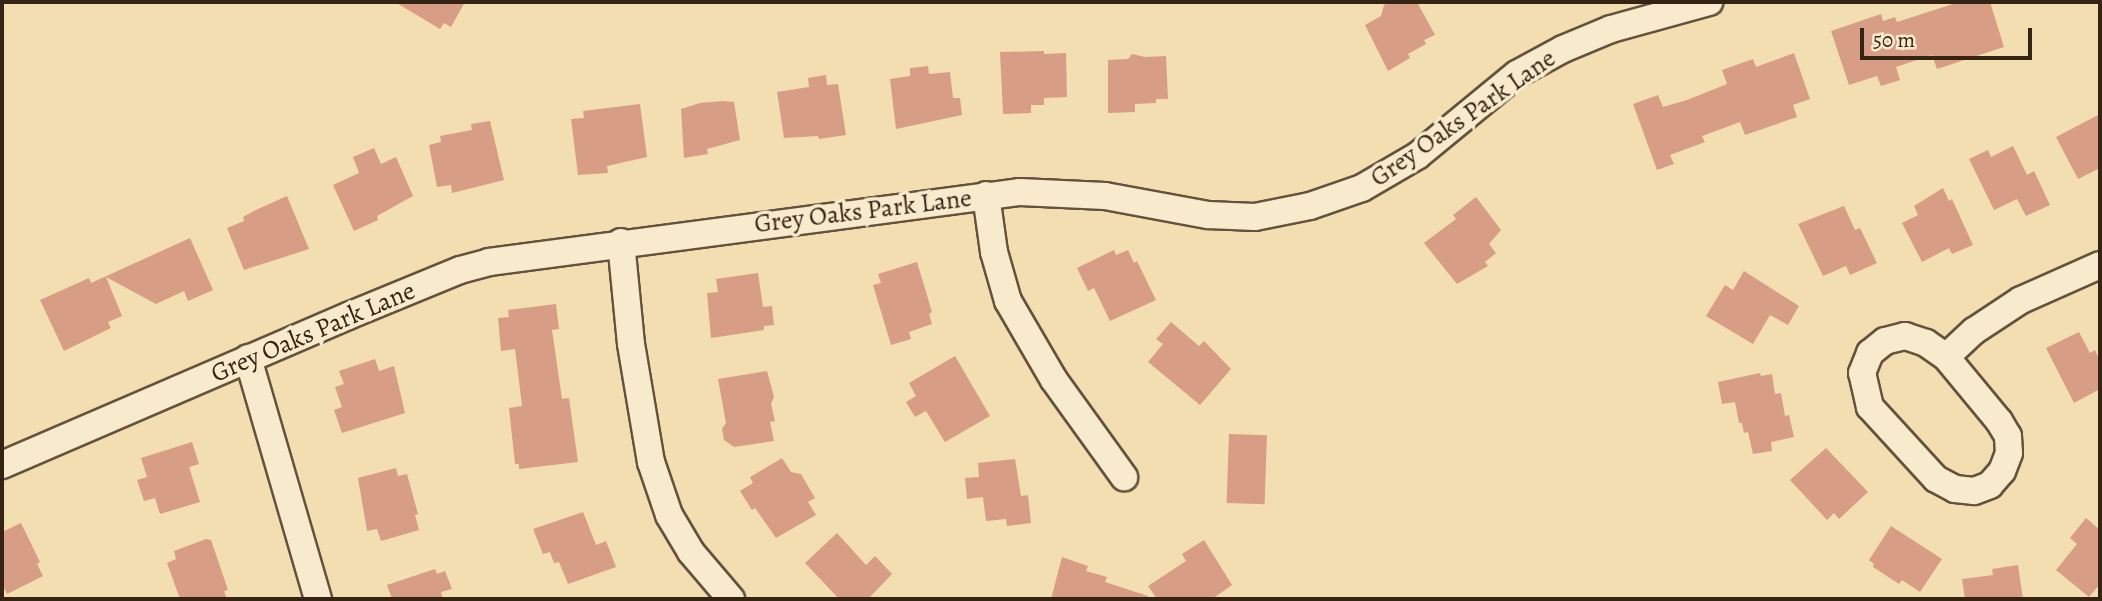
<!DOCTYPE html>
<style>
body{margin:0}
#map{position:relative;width:2102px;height:601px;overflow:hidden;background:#f3deb2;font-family:Alegreya,serif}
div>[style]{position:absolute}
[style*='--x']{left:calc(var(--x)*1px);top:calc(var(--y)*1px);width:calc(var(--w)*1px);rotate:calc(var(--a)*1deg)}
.building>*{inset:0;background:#d89d85;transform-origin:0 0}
.roads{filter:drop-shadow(2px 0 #64523c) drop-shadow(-2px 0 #64523c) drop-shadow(0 2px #64523c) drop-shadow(0 -2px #64523c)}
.street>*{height:26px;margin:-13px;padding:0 13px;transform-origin:13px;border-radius:13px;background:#f7eacd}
span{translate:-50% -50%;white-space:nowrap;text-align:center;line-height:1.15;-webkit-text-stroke:7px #f7eacd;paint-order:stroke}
.street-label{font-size:26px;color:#352414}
.frame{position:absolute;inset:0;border:4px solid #352414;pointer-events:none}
.scale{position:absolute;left:1860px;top:28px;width:172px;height:32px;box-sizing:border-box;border:4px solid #352414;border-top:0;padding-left:9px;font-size:21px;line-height:24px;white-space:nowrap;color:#352414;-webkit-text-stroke:5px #f7eacd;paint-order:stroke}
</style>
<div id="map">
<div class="building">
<i style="clip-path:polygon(395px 2px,465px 2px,451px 27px,444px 23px,440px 29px)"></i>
<i style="clip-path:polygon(1390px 2px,1417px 2px,1435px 35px,1424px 40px,1426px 44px,1408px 54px,1410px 58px,1388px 71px,1365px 25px,1381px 16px,1384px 5px)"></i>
<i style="clip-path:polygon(1959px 2px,1990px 2px,2004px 47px,1937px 69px,1932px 55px,1896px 67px,1900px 80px,1881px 86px,1877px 76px,1849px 85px,1831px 31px,1881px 14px,1883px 21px,1895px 17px,1897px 22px)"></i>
<i style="clip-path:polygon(1044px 51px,1044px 54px,1066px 53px,1067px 97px,1044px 98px,1044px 105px,1031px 105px,1031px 113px,1003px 114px,1000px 52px)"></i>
<i style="clip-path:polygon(1794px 53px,1810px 99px,1793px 105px,1797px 117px,1745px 135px,1740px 122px,1702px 136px,1705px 142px,1670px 155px,1674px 164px,1657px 170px,1633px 104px,1658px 95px,1663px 107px,1687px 100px,1727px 84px,1722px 70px,1753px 59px,1756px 67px)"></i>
<i style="clip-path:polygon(1132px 54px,1145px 57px,1166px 56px,1168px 99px,1156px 99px,1156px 103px,1135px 104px,1135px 112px,1108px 113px,1108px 60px,1128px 59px)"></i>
<i style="clip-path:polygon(928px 66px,929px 74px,950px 72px,953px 98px,960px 98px,962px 115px,896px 129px,890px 79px,910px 76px,910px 68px)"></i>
<i style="clip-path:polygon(826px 75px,827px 85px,838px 84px,846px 135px,819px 139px,818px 136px,784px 138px,777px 92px,809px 87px,808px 78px)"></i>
<i style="clip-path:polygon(723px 101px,734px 102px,740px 140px,707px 149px,708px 154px,684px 158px,681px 109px,700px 103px)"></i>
<i style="clip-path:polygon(640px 104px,647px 157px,607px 166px,608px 173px,578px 175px,571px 119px,584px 118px,583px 111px)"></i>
<i style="clip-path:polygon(2100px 114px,2100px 168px,2078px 179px,2056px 137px)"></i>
<i style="clip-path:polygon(490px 121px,504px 180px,452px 193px,451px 185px,437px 187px,429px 145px,441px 142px,440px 136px,472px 130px,471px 124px)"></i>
<i style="clip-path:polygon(2013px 146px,2027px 175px,2034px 171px,2050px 205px,2026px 216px,2017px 199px,1994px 210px,1969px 159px,1988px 150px,1991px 157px)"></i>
<i style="clip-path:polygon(374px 148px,381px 164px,396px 157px,413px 196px,377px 216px,378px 220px,354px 231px,333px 185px,359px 173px,353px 157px)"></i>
<i style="clip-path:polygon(1943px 188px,1949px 201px,1952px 199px,1973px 245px,1952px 254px,1949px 248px,1922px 262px,1902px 223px,1918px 215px,1914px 206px)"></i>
<i style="clip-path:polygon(287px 196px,309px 249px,244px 270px,227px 228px,244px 221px,243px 217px,258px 209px)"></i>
<i style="clip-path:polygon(1476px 197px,1501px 230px,1489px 244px,1496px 253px,1485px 262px,1488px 266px,1457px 284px,1424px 243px,1456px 219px,1453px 215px)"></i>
<i style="clip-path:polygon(1844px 206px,1855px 230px,1860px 228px,1877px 263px,1850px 275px,1846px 266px,1823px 276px,1798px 224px)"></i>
<i style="clip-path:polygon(190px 238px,213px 290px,188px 301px,184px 291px,156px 304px,106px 277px,122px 316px,108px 322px,111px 328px,64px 351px,40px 300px,89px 278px,91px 283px)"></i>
<i style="clip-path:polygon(1114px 250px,1116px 255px,1128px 250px,1134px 263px,1137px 261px,1156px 300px,1110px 321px,1094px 288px,1088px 291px,1077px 268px)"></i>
<i style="clip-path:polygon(917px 262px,932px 312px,929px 314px,932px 324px,909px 332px,911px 339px,891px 345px,873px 285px,881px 283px,878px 274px)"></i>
<i style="clip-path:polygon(1744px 271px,1799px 306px,1788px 325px,1770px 315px,1753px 344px,1706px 316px,1725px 285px,1733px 290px)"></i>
<i style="clip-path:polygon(758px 273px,763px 307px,772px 306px,774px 325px,764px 326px,764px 330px,711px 338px,707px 293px,718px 292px,716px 279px)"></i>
<i style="clip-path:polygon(556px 304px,559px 329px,552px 330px,562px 399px,569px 398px,578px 462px,519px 469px,519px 464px,515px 464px,509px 408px,522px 406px,515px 349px,501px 351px,498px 318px,509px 317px,508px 310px)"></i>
<i style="clip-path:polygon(1171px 322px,1199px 346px,1204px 341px,1231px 369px,1200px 405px,1148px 362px,1163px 344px,1156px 339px)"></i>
<i style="clip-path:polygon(2079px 332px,2090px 353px,2095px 350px,2100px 362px,2100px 389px,2074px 403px,2046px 348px)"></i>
<i style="clip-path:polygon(955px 356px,990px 416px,945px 442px,926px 411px,915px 417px,906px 402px,916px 396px,909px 383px)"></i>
<i style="clip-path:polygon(375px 359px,379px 371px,394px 366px,405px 413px,342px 433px,334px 410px,342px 407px,335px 387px,344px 384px,339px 371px)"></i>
<i style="clip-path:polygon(767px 371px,774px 397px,771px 404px,775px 421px,770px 422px,774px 441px,734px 447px,724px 440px,722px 429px,726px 423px,718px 379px)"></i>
<i style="clip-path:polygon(1760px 373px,1761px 376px,1772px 374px,1775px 394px,1781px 393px,1785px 416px,1789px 415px,1794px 437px,1771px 442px,1772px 451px,1753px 454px,1748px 432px,1744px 433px,1742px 423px,1739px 423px,1735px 402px,1722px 404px,1718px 382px)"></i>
<i style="left:1229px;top:434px;width:38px;height:69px;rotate:2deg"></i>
<i style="clip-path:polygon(192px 442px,199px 464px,189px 467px,200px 502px,160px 514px,155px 498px,144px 501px,137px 480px,147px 477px,141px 458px)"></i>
<i style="clip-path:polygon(1826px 448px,1868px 492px,1839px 519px,1834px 513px,1827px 520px,1790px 480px)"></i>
<i style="clip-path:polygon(782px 458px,791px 472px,801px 474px,815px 498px,808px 502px,816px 515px,776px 538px,755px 508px,752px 510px,740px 491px,753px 483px,750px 477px)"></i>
<i style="clip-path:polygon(1015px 459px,1021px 496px,1028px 495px,1031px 523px,1007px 526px,1006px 519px,986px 521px,983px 497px,967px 499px,965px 478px,979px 477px,978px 463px)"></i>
<i style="clip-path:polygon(396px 468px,398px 476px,407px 474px,418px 514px,415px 515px,419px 530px,381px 541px,377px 529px,367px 531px,358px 478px)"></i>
<i style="clip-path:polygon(583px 512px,596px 545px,606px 541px,616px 567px,568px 584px,559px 562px,554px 563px,550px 552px,543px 554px,533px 529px)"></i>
<i style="clip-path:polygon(2086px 518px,2100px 530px,2100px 584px,2089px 597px,2056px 570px,2077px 544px,2070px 538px)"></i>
<i style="clip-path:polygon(21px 523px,40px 562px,37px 564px,43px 576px,7px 594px,2px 584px,2px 532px)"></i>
<i style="clip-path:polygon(1891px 526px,1942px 559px,1920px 592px,1902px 580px,1899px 584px,1873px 567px,1874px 564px,1869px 560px)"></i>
<i style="clip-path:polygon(837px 533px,866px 565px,875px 556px,892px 574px,868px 599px,839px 599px,805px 563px)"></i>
<i style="clip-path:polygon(206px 539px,211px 540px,228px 590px,224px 591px,227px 599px,180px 599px,167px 563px,176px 559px,174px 551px)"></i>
<i style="clip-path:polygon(1204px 540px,1232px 585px,1212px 599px,1157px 599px,1148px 586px,1186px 561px,1182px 554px)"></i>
<i style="clip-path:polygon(1062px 557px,1088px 566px,1086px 571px,1107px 577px,1105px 582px,1148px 596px,1148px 599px,1051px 599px)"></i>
<i style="clip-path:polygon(2018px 565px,2023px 599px,1965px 599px,1962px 579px,1993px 575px,1992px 569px)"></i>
<i style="clip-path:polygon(435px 569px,437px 574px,445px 571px,452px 589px,441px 592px,443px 599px,392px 599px,387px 585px)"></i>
</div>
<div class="roads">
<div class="street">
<i style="--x:986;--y:195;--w:58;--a:82"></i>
<i style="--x:994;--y:252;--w:51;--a:74.1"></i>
<i style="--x:1008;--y:301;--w:91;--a:59.8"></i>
<i style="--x:1054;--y:380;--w:120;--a:54.2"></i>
<i style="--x:621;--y:242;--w:102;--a:84.4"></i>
<i style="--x:631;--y:344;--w:120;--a:80.4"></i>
<i style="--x:651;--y:462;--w:56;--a:71.2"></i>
<i style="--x:669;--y:515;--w:43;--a:59.3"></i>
<i style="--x:691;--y:552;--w:62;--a:49.6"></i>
<i style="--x:1905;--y:336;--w:22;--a:18"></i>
<i style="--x:1926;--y:343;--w:24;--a:35"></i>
<i style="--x:1946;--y:357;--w:83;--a:50.4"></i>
<i style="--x:1999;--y:421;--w:17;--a:59"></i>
<i style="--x:2008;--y:436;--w:17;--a:87"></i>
<i style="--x:2009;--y:453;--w:19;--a:111"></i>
<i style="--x:2002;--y:471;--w:18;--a:131"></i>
<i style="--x:1990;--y:485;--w:17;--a:159"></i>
<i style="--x:1974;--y:491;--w:19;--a:-174"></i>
<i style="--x:1955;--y:489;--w:21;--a:-152"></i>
<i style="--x:1936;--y:479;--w:98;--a:-132.5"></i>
<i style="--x:1870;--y:407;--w:35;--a:-103"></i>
<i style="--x:1862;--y:373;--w:22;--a:-68"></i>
<i style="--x:1870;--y:353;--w:19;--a:-39"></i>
<i style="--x:1885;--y:341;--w:21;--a:-14"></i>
<i style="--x:1946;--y:357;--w:38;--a:-43"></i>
<i style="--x:1974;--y:331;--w:56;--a:-33.4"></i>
<i style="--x:2021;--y:300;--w:86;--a:-23.9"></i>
<i style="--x:248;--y:358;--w:251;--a:73.8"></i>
<i style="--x:2;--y:465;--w:377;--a:-23.3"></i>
<i style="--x:348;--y:316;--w:121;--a:-22.3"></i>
<i style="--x:460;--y:270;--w:30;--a:-15"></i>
<i style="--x:489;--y:262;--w:536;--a:-7.51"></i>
<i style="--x:1020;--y:192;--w:85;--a:2.7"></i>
<i style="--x:1105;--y:196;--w:105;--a:10.5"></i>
<i style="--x:1208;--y:215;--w:47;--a:2.4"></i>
<i style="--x:1255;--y:217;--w:56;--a:-11.3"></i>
<i style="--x:1310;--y:206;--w:55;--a:-19.1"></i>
<i style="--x:1362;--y:188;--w:64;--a:-30.2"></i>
<i style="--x:1417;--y:156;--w:129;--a:-39.4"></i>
<i style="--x:1517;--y:74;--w:52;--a:-28.5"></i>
<i style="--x:1563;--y:49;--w:52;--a:-22.6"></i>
<i style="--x:1611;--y:29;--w:102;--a:-15.4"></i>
</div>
</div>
<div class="street-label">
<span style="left:1463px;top:118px;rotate:-35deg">Grey Oaks Park Lane</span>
<span style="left:863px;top:211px;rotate:-7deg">Grey Oaks Park Lane</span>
<span style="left:313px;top:332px;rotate:-23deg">Grey Oaks Park Lane</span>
</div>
<div class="frame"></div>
<div class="scale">50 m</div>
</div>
